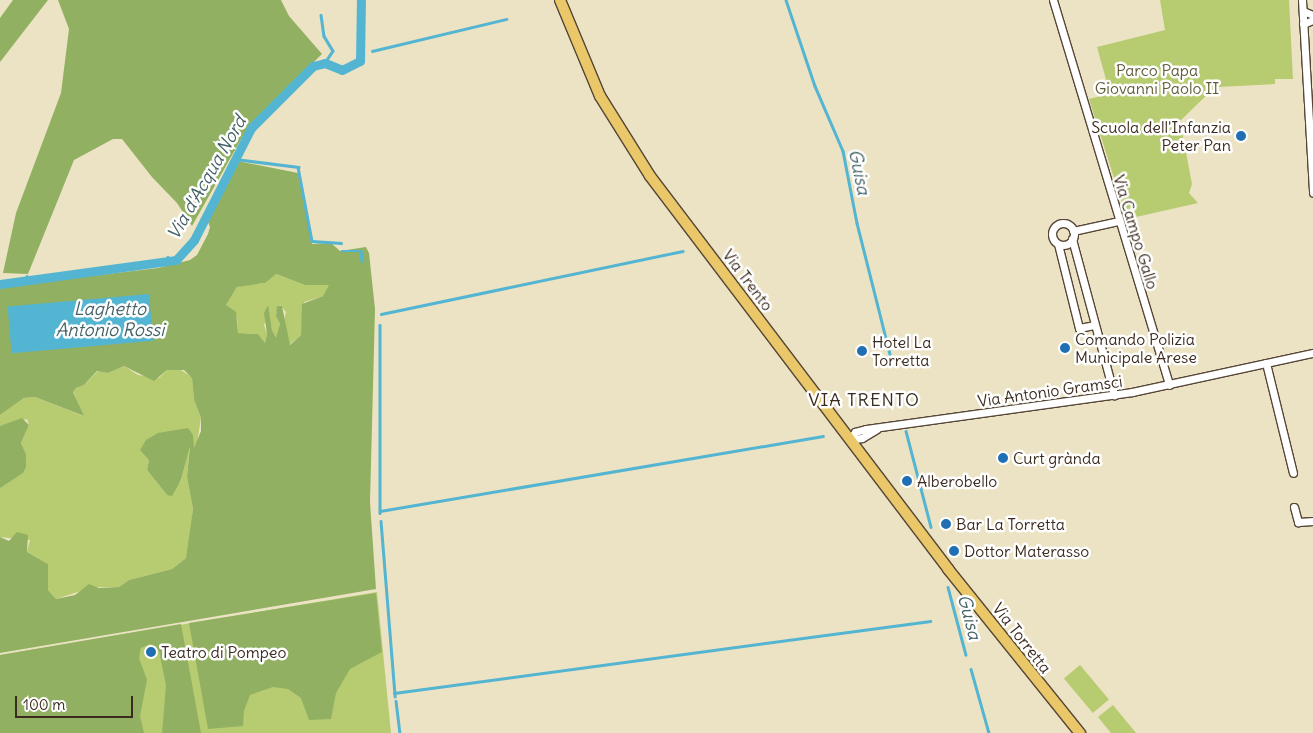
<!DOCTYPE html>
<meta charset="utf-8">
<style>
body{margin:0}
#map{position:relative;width:1313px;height:733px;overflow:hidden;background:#ebe3c3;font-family:Delius,sans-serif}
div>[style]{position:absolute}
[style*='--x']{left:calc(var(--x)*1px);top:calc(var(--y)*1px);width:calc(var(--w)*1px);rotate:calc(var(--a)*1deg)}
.green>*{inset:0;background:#b7cc70;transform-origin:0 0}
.forest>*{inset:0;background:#91b062}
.water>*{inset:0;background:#53b5d2;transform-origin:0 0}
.stream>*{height:2.5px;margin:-1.25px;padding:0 1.25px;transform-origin:1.25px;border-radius:1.25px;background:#53b5d2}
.canal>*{height:9px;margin:-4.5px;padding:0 4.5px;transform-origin:4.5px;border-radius:4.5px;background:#53b5d2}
.roads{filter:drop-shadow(1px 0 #554637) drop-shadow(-1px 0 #554637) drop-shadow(0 1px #554637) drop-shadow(0 -1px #554637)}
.street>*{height:7px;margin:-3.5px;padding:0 3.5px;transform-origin:3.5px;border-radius:3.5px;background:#fff}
.street>.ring{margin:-3.5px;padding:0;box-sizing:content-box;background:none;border:7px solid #fff;border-radius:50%}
.primary>*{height:10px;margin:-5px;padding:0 5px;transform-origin:5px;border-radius:5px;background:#eac769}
.dots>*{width:14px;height:14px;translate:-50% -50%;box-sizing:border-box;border:2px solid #fff;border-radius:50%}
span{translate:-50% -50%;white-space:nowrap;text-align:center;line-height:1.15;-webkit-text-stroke:5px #fff;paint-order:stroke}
.park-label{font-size:16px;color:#605b37}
.poi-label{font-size:16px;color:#3b2a1e}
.right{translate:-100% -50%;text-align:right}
.left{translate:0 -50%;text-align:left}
.street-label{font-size:16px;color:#3b2a1e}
.water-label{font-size:18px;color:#456266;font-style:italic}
.neighbourhood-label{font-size:18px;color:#3b2a1e;letter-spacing:1px}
.scale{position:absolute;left:15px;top:696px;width:118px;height:22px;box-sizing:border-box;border:2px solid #3b2a1e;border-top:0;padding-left:6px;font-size:15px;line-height:18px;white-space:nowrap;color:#3b2a1e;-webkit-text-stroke:4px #fff;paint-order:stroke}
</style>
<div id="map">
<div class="green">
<i style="clip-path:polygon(1160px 0,1289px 0,1293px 79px,1275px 79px,1275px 84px,1218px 87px,1212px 90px,1180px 121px,1192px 184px,1189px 193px,1198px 203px,1127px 219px,1089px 99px,1110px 94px,1097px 47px,1165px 30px)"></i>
<i style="clip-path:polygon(276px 274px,305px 285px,330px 285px,323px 296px,304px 302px,301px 335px,289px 345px,284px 321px,286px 312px,280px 305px,276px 313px,280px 324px,278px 337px,276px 339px,272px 330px,269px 314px,264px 325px,267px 334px,265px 343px,258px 334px,238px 333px,237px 318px,226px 305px,237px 287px,249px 283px,262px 284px)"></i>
<i style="clip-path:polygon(124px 366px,138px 375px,159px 378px,167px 370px,179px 369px,192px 377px,194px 400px,201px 418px,197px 443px,193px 449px,193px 435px,149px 460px,147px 470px,167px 495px,181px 481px,190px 444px,187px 477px,193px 509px,188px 553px,186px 558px,172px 569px,129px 580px,119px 587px,93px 587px,56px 599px,48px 590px,48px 564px,27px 552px,30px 540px,0 537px,0 488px,26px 454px,21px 443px,29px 425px,27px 419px,0 426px,0 415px,24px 398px,35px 397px,83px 416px,73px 391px,76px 388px,84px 385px,98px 371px,108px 373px)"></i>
<i style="clip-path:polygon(377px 592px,391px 733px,0 733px,0 655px)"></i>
<i style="left:1080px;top:665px;width:45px;height:21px;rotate:50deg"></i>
<i style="clip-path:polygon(1113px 705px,1136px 733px,1111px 733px,1098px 717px)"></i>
</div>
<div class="forest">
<i style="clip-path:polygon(13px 0,48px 0,0 62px,0 18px)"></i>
<i style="clip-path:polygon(58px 0,281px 0,289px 16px,322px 54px,248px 127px,192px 226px,177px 203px,152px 177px,122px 139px,113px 139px,74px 160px,28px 274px,3px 273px,16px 213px,61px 93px,69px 29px)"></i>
<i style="clip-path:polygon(evenodd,237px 161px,298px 173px,312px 244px,331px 243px,340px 251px,366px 247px,369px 253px,375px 309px,370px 502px,376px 589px,0 653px,0 537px,9px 541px,17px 532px,28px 535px,27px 552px,48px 564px,48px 590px,56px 599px,75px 595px,89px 584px,99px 588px,119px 587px,129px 580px,172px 569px,186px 558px,193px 509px,187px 477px,190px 446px,181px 480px,172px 496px,167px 495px,147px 470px,149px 460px,140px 450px,146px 440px,158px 433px,188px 428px,193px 435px,194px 448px,201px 431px,201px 418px,194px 400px,192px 378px,184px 370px,167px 370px,154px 381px,124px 366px,108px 373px,97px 371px,84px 385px,76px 388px,73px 392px,84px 416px,35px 397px,24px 398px,0 415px,0 287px,158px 268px,190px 260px,197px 255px,208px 234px,210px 227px,207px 219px,237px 161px,276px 274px,305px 285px,329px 285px,323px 296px,302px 304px,301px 335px,290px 345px,282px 306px,277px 306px,276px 316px,280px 324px,276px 338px,272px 330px,268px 305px,264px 313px,267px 334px,265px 343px,258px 334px,238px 333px,236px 312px,226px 305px,237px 287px,265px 283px,276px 274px)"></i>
<i style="clip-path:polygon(22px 418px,29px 425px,21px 443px,26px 454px,26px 467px,23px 473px,0 488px,0 426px)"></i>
<i style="clip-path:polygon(376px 593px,382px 652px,350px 669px,336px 693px,331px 719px,309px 720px,301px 698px,288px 689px,273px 687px,250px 695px,244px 711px,243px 726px,208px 729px,189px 623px)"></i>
<i style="clip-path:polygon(181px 624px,201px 733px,162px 733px,166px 685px,159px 651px,150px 644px,141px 648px,139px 658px,147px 680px,140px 716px,144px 733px,0 733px,0 655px)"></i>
</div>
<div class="water">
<i style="left:149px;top:294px;width:47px;height:142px;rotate:85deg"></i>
</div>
<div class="stream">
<i style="--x:786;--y:0;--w:91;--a:71.4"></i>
<i style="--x:815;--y:86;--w:71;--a:66.7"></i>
<i style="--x:843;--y:151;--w:73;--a:79"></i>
<i style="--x:857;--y:223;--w:135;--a:75.9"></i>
<i style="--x:321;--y:15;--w:21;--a:82"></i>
<i style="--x:324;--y:36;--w:17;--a:59"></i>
<i style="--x:333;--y:51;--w:14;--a:124"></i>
<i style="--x:372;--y:51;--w:138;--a:-13.4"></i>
<i style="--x:362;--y:52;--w:2;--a:0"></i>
<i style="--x:235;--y:159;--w:64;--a:7.2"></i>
<i style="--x:298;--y:167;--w:75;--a:79.3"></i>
<i style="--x:312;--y:241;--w:29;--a:4"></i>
<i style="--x:342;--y:251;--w:19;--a:0"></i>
<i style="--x:361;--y:251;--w:10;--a:84"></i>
<i style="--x:168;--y:257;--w:6;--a:90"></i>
<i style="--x:27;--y:276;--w:4;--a:76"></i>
<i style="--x:381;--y:314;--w:308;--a:-11.8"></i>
<i style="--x:380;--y:325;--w:188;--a:90"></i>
<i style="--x:906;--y:431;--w:99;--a:75.4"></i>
<i style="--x:380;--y:511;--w:449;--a:-9.6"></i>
<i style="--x:381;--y:521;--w:176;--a:85.4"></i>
<i style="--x:948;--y:587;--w:70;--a:75.2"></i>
<i style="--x:971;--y:669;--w:66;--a:74.3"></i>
<i style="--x:394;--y:693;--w:541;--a:-7.65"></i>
<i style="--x:396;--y:701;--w:32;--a:83"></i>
</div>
<div class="canal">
<i style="--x:0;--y:284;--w:178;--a:-7.8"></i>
<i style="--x:176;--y:260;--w:27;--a:-48"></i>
<i style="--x:194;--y:240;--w:126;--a:-63"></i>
<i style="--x:251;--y:128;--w:88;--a:-45"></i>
<i style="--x:313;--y:66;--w:12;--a:-14"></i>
<i style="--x:325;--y:63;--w:18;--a:22"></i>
<i style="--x:342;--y:70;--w:20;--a:-27"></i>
<i style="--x:360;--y:61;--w:61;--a:-89.1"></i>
</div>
<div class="roads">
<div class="street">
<i style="--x:1053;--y:0;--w:402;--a:73.2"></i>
<i style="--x:1302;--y:0;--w:193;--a:86.7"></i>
<i style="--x:1303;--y:11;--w:11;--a:22"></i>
<i style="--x:1303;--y:24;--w:11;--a:-22"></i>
<i class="ring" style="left:1052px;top:223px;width:15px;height:15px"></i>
<i style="--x:1073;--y:231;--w:46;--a:-12.5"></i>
<i style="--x:1072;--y:239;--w:162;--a:74.9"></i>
<i style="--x:1058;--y:244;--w:87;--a:76"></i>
<i style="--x:1079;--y:328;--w:15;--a:-11"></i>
<i style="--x:1266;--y:363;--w:113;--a:76.2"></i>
<i style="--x:849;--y:440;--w:10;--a:-53"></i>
<i style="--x:855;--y:432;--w:11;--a:-15"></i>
<i style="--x:866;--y:429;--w:269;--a:-7.9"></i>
<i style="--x:1132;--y:392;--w:185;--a:-12.2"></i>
<i style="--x:849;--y:440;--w:13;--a:-9"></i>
<i style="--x:862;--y:438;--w:17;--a:-31"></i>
<i style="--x:1294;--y:507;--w:16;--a:75"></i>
<i style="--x:1298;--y:522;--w:15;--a:-4"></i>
</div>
<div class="primary">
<i style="--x:560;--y:0;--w:104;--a:67.4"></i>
<i style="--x:600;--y:96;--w:94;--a:58"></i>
<i style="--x:650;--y:176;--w:493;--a:52.8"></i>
<i style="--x:948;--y:569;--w:211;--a:51.2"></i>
</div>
</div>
<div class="dots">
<i style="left:1241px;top:136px;background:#1f6fb2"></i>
<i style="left:1065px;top:348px;background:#1f6fb2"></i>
<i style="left:862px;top:351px;background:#1f6fb2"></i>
<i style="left:1003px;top:458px;background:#1f6fb2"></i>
<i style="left:907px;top:481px;background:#1f6fb2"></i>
<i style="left:946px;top:524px;background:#1f6fb2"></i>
<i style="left:954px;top:551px;background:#1f6fb2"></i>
<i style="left:151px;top:652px;background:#1f6fb2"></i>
</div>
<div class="park-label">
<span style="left:1157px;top:79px">Parco Papa<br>Giovanni Paolo II</span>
</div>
<div class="poi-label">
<span class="right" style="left:1231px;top:136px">Scuola dell'Infanzia<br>Peter Pan</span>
<span class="left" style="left:1075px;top:348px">Comando Polizia<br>Municipale Arese</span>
<span class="left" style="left:872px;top:351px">Hotel La<br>Torretta</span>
<span class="left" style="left:1013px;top:458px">Curt grànda</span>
<span class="left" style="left:917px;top:481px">Alberobello</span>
<span class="left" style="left:956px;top:524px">Bar La Torretta</span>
<span class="left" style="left:964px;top:551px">Dottor Materasso</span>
<span class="left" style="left:161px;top:652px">Teatro di Pompeo</span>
</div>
<div class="street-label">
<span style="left:1136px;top:232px;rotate:73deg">Via Campo Gallo</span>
<span style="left:748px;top:280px;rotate:53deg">Via Trento</span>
<span style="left:1050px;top:391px;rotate:-8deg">Via Antonio Gramsci</span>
<span style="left:1022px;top:638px;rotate:52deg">Via Torretta</span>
</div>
<div class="water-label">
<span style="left:859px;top:172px;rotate:78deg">Guisa</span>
<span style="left:207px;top:178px;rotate:-60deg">Via d'Acqua Nord</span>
<span style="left:110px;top:320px">Laghetto<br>Antonio Rossi</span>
<span style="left:969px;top:617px;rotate:75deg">Guisa</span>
</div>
<div class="neighbourhood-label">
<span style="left:864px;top:400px">VIA TRENTO</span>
</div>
<div class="scale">100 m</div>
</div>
